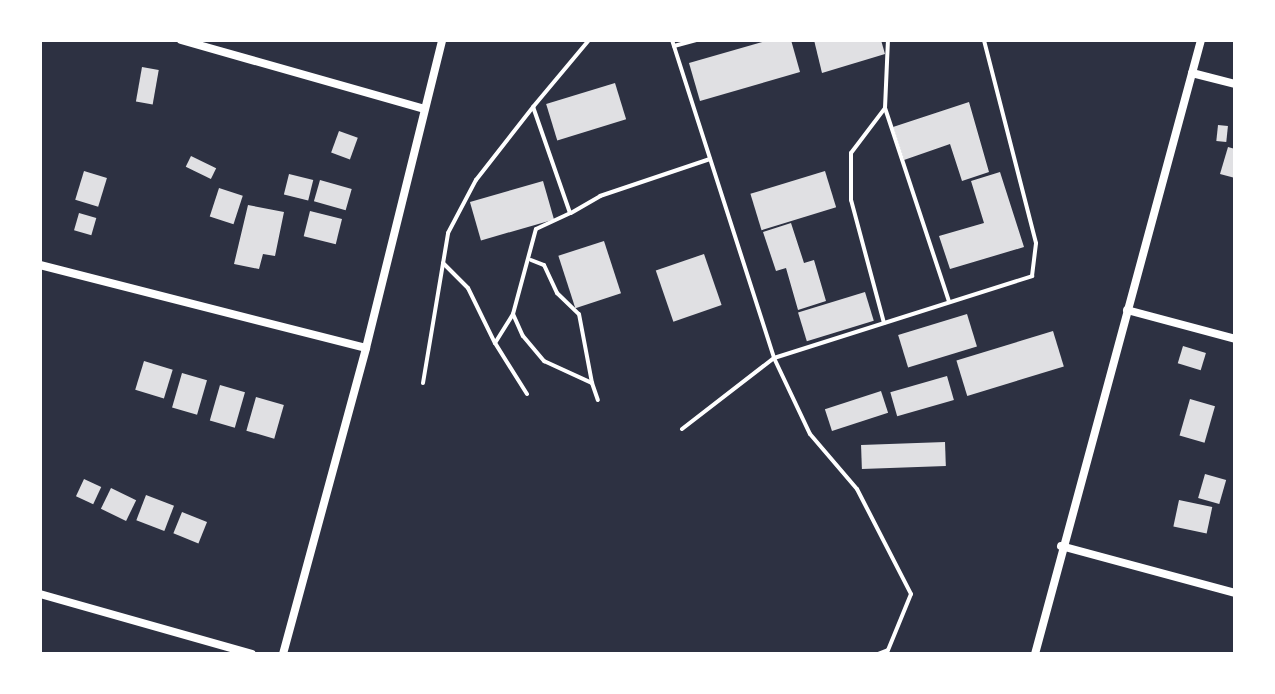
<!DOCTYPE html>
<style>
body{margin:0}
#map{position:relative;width:1275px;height:694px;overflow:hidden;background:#2d3142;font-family:Quicksand,sans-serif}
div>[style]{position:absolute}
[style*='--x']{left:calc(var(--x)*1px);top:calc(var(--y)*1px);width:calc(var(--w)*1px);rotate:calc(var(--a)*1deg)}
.building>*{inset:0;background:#e0e0e3;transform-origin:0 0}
.path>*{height:4px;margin:-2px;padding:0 2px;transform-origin:2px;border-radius:2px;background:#fff}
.minor>*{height:8px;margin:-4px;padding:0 4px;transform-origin:4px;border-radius:4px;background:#fff}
span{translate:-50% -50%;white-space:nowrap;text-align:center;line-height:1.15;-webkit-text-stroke:6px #fff;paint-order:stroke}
.frame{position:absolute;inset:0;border:42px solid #fff;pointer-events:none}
</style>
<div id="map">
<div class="building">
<i style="clip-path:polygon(769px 40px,791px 40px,800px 72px,700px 101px,689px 63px)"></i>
<i style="clip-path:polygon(814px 40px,881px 40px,885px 54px,822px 73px)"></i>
<i style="left:142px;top:67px;width:17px;height:35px;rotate:10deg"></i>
<i style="left:615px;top:83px;width:38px;height:72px;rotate:73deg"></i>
<i style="clip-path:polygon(969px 102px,989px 172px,962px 181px,950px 144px,904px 160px,893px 127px)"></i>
<i style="left:1218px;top:125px;width:10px;height:16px;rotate:6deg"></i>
<i style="left:339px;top:131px;width:20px;height:23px;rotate:20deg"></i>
<i style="clip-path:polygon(1228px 147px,1235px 149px,1235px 178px,1220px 174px)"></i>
<i style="left:191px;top:156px;width:28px;height:12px;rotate:26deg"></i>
<i style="left:84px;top:171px;width:24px;height:30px;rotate:17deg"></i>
<i style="left:825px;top:171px;width:38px;height:78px;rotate:73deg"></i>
<i style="clip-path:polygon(1000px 172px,1024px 247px,950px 269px,939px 236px,984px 223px,971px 181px)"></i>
<i style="left:289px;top:174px;width:25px;height:21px;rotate:14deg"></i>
<i style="left:320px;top:180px;width:33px;height:22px;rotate:16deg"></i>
<i style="left:543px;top:181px;width:40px;height:76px;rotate:74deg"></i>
<i style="left:219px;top:188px;width:25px;height:30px;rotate:18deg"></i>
<i style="clip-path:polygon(248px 205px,284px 212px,275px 256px,263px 254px,259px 269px,234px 264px)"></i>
<i style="left:310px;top:211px;width:33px;height:26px;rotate:14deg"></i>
<i style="left:79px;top:213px;width:18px;height:18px;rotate:16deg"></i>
<i style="clip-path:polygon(791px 223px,804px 263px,814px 260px,826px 301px,798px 310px,786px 268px,776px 271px,763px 232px)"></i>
<i style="left:604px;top:241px;width:55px;height:48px;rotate:72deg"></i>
<i style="left:704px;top:254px;width:54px;height:51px;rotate:71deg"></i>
<i style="left:865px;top:292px;width:30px;height:70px;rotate:73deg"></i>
<i style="left:967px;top:314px;width:34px;height:72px;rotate:73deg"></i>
<i style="left:1053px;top:331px;width:37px;height:101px;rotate:73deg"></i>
<i style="left:1183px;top:346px;width:24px;height:18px;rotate:17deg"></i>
<i style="left:144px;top:361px;width:30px;height:30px;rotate:17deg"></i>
<i style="left:182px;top:373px;width:26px;height:36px;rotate:16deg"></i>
<i style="left:947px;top:376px;width:25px;height:59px;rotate:74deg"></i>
<i style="left:220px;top:385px;width:26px;height:37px;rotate:16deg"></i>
<i style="left:881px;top:391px;width:23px;height:59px;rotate:72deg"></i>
<i style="left:256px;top:397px;width:29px;height:35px;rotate:16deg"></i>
<i style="left:1190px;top:399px;width:26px;height:38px;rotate:16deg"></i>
<i style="left:945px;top:442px;width:24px;height:84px;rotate:88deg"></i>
<i style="left:1205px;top:474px;width:22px;height:25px;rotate:16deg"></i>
<i style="left:84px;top:479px;width:19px;height:19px;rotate:25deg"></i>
<i style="left:111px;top:488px;width:28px;height:23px;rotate:26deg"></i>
<i style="left:146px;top:495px;width:30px;height:27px;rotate:21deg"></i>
<i style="left:1179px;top:500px;width:34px;height:27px;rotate:12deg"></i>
<i style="left:182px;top:512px;width:27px;height:23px;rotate:22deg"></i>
</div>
<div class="path">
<i style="--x:672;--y:40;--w:334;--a:72.2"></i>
<i style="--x:774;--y:358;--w:271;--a:-17.6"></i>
<i style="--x:1032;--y:276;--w:33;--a:-83"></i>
<i style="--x:1036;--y:243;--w:210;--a:-104.4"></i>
<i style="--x:674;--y:46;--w:23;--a:-15"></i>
<i style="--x:885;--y:108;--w:204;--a:71.7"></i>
<i style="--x:571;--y:213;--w:34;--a:-30"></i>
<i style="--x:600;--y:196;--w:116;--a:-18.6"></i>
<i style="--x:531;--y:260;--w:14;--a:21"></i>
<i style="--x:544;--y:265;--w:31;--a:65"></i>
<i style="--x:557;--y:293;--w:30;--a:44"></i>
<i style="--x:579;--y:314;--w:70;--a:79.3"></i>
<i style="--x:443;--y:263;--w:35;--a:45"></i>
<i style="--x:468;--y:288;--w:61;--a:63.9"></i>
<i style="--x:513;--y:314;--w:24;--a:66"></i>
<i style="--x:523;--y:336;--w:33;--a:50"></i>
<i style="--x:544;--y:361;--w:53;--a:24.6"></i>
<i style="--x:592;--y:383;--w:18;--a:71"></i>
<i style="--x:884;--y:323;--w:127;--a:-105"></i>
<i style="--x:851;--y:200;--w:47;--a:-90"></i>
<i style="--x:851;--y:153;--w:56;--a:-52.9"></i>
<i style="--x:885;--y:108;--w:68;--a:-87.5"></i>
<i style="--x:423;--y:383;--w:152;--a:-80.5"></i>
<i style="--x:448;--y:233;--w:60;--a:-62.2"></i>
<i style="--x:476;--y:180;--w:93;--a:-52"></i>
<i style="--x:527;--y:394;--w:60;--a:-122.1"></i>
<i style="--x:495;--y:343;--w:34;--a:-58"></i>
<i style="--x:513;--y:314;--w:88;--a:-74.9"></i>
<i style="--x:536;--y:229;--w:38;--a:-25"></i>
<i style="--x:570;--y:213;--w:112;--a:-109.2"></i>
<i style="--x:533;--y:107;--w:87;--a:-50.1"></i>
<i style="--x:682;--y:429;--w:116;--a:-37.7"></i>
<i style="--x:774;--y:358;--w:84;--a:64.7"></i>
<i style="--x:810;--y:434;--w:72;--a:49.5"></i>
<i style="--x:857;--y:489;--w:118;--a:62.8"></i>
<i style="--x:911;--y:594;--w:61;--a:112.3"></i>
<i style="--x:888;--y:650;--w:11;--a:158"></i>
</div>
<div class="minor">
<i style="--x:181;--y:40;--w:249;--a:15.8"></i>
<i style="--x:1192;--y:73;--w:44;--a:14.3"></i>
<i style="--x:40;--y:265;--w:336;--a:14.3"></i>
<i style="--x:1127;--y:310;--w:112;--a:15"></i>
<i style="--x:1061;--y:546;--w:180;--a:15.1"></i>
<i style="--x:40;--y:594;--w:220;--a:15.8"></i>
<i style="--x:283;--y:654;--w:317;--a:-74.8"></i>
<i style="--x:366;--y:348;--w:317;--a:-76.1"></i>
<i style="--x:1035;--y:654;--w:636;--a:-74.87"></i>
</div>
<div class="frame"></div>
</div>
